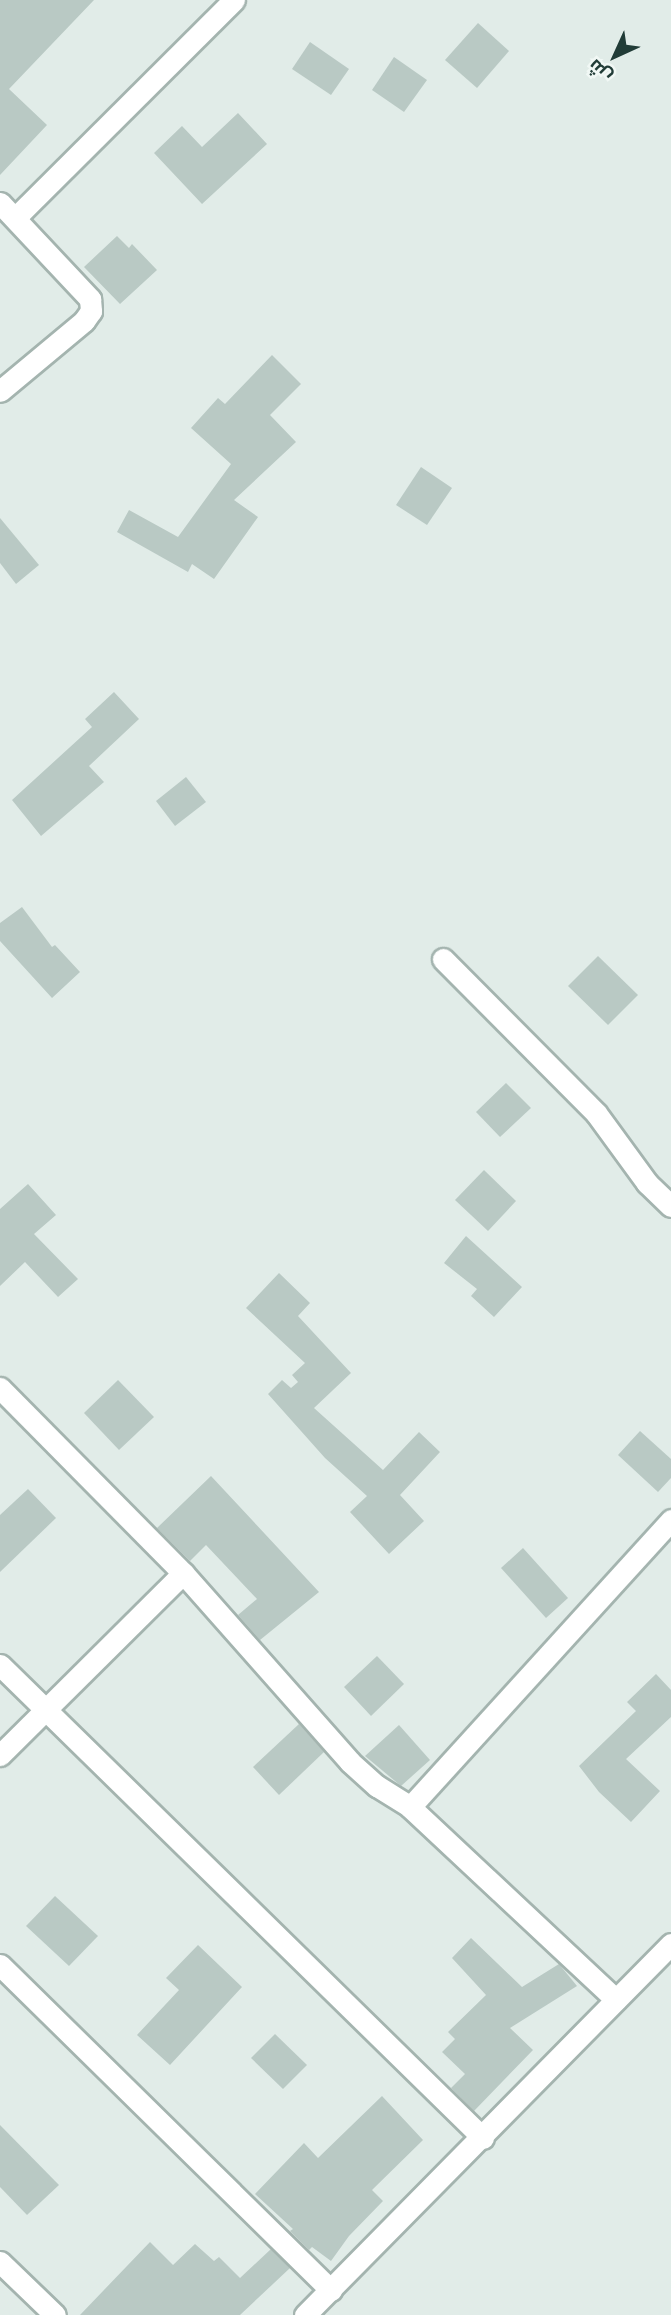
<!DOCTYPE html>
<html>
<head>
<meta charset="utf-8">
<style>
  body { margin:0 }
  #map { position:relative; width:671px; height:2315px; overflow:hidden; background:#e1ece8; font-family:"DM Sans",Cairo,sans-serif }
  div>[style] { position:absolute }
  .building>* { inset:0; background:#b9c9c4 }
  .roads { filter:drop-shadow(2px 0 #a4b4af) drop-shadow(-2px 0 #a4b4af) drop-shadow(0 2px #a4b4af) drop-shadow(0 -2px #a4b4af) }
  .street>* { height:21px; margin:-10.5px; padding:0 10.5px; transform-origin:10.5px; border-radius:10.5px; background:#fff }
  span { translate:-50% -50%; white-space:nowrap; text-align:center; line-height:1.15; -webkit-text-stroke:5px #f1f8f5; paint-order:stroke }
  .north { position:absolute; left:580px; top:21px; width:70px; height:70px; -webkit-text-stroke:5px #f1f8f5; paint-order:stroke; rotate:225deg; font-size:19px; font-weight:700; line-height:28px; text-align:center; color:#213c37 }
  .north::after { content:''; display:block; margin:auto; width:24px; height:32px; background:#213c37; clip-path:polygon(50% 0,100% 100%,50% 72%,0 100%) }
</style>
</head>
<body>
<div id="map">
  <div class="building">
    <i style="clip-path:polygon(0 0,94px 0,9px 89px,47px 125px,0 175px)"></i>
    <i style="clip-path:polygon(478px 23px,509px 51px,477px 88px,445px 60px)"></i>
    <i style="clip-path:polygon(310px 42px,349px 69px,331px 95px,292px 69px)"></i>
    <i style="clip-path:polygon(394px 57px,427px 80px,404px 112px,372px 90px)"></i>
    <i style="clip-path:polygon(238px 113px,267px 144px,202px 204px,154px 153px,182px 126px,202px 147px)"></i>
    <i style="clip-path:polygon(117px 236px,129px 248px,132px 244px,157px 270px,120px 304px,84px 267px)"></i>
    <i style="clip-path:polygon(272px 355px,301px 384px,270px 415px,296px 442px,234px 500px,258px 517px,214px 579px,192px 564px,188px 572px,117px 532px,129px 510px,178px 537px,231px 464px,191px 428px,218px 398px,225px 404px)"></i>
    <i style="clip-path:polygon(421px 467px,452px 488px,427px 525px,396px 505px)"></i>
    <i style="clip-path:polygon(0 518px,39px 565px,16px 584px,0 563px)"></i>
    <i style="clip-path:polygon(114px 692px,139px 719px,89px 766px,104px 782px,41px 836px,12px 800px,92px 727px,85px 719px)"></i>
    <i style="clip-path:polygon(186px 777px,206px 802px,175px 826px,156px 801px)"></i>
    <i style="clip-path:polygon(22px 907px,52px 947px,55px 945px,80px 972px,52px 998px,0 941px,0 923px)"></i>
    <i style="clip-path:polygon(598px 956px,638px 995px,608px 1025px,568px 986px)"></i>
    <i style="clip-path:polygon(506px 1083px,531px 1108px,500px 1137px,476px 1112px)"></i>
    <i style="clip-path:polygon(484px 1170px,516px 1201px,488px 1231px,455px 1200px)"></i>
    <i style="clip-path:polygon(28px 1184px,56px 1215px,34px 1234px,78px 1279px,58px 1297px,25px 1262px,0 1286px,0 1209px)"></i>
    <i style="clip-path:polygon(466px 1236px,522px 1287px,494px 1317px,471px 1296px,477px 1289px,444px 1263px)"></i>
    <i style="clip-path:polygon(279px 1273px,310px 1303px,298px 1316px,351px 1373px,314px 1408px,383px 1470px,419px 1432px,440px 1452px,400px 1495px,424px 1521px,389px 1554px,350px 1512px,367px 1496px,325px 1458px,268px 1394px,282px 1380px,291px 1388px,298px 1382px,292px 1375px,305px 1363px,246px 1308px)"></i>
    <i style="clip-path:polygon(118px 1380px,154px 1417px,119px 1450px,84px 1413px)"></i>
    <i style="clip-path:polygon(640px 1431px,671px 1459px,671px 1478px,658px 1492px,618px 1455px)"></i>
    <i style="clip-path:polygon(211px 1476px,319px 1592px,260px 1640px,238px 1615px,257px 1599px,206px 1545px,190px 1561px,157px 1528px)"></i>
    <i style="clip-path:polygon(28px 1489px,56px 1518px,0 1572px,0 1515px)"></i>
    <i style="clip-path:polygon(523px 1548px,568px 1598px,546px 1618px,501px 1568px)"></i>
    <i style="clip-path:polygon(377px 1656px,404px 1684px,371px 1716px,344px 1687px)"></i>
    <i style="clip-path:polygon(656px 1674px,671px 1690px,671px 1717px,626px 1759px,660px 1791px,631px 1822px,599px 1792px,579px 1766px,636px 1711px,627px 1702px)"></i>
    <i style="clip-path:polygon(299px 1724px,324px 1752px,279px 1795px,253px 1767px)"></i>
    <i style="clip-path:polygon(399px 1725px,430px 1760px,401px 1786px,365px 1756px)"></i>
    <i style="clip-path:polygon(55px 1896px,98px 1936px,69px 1966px,26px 1926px)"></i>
    <i style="clip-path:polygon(471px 1938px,522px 1987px,559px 1964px,577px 1986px,510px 2028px,533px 2050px,474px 2111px,451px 2088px,465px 2074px,442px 2052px,455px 2039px,448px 2032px,486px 1995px,452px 1958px)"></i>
    <i style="clip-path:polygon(198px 1945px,242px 1987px,170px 2065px,137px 2035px,179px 1990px,166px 1978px)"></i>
    <i style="clip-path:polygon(275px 2034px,307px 2065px,283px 2089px,251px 2058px)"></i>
    <i style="clip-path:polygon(382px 2096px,423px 2140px,372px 2190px,383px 2201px,349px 2236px,331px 2261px,312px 2247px,309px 2250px,290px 2231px,293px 2229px,255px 2194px,304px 2143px,318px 2158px)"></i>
    <i style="clip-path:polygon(0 2125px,59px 2185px,27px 2215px,0 2187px)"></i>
    <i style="clip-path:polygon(150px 2242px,173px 2265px,195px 2244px,214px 2261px,219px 2257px,240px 2278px,271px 2249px,290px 2268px,240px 2315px,80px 2315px)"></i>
  </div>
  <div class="roads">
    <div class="street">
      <i style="left:0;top:203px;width:132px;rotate:46.8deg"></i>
      <i style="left:90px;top:299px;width:12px;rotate:85deg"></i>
      <i style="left:91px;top:311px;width:12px;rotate:125deg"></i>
      <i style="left:84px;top:321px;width:109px;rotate:140.2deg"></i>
      <i style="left:15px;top:218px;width:309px;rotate:-44.9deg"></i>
      <i style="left:443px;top:959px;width:217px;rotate:45.2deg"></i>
      <i style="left:596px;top:1113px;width:87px;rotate:53.9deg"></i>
      <i style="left:647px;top:1183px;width:33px;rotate:44deg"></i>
      <i style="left:0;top:1388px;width:260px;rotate:45.3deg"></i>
      <i style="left:183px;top:1573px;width:252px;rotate:48.5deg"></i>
      <i style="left:350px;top:1762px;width:36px;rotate:42deg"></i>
      <i style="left:377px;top:1786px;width:39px;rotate:32deg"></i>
      <i style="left:410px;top:1807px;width:282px;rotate:43.1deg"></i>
      <i style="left:0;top:1665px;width:676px;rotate:44.4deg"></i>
      <i style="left:0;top:1755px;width:258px;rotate:-44.8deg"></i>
      <i style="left:410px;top:1807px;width:388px;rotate:-47.7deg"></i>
      <i style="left:0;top:1965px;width:464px;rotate:44.5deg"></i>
      <i style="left:0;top:2262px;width:76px;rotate:43.9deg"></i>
      <i style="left:305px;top:2315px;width:521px;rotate:-45.39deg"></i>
    </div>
  </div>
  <div class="north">ش</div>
</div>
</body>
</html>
